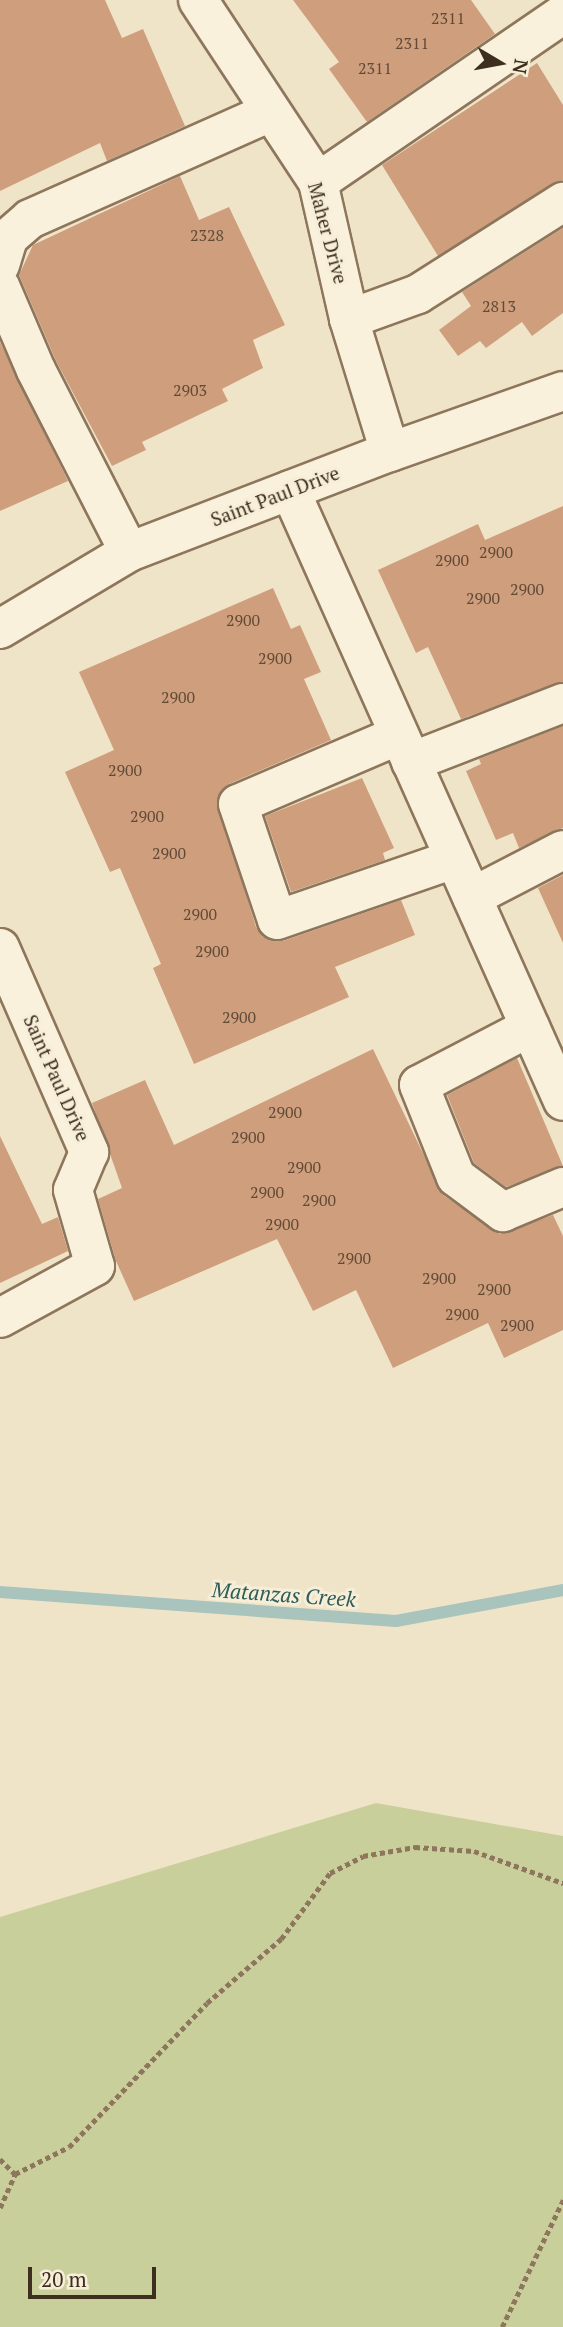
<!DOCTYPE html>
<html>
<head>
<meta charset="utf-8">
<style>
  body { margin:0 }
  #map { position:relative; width:563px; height:2327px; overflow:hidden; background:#f0e4c8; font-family:"PT Serif",serif }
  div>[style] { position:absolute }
  .green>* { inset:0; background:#c9cf9b }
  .stream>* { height:12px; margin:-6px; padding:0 6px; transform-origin:6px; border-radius:6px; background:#a9c4bc }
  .building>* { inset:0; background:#cf9f7d }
  .path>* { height:4.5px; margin-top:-2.25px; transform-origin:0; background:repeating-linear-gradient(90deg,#8d765c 0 5px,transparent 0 8.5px) }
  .roads { filter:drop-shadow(2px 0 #8d765c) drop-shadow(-2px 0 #8d765c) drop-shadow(0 2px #8d765c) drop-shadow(0 -2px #8d765c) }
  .minor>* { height:38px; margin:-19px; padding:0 19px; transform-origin:19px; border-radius:19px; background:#faf1dc }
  span { translate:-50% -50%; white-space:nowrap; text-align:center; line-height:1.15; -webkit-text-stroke:6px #f7eed8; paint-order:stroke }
  .number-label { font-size:16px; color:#624a37 }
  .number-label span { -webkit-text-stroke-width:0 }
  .street-label { font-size:19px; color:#3d2e20 }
  .water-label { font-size:21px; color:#2f5d5a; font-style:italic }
  .north { position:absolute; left:465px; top:28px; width:70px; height:70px; -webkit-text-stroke:5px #f7eed8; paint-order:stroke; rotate:100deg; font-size:19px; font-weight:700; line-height:28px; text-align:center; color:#3d2e20 }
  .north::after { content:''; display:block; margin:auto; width:24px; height:32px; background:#3d2e20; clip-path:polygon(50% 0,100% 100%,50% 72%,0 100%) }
  .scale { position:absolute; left:28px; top:2267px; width:128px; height:32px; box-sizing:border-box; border:4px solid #3d2e20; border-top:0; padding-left:9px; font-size:21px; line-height:24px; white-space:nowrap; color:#3d2e20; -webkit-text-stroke:5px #f7eed8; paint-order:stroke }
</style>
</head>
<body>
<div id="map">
  <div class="green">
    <i style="clip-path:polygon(376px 1803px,563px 1836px,563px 2327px,0 2327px,0 1917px)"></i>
  </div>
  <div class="stream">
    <i style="left:0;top:1592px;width:397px;rotate:4.2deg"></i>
    <i style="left:396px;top:1621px;width:170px;rotate:-10.5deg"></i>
  </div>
  <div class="building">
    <i style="clip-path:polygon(0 0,105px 0,122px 38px,143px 29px,185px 126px,107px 161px,100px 143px,0 191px)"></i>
    <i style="clip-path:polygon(293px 0,471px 0,495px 34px,367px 122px,329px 69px,339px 62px)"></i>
    <i style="clip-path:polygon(537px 63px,563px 105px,563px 180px,438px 256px,382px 165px)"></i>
    <i style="clip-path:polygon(180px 176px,199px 220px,229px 207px,285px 325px,253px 340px,263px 368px,222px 389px,228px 401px,142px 442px,146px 450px,112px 466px,56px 361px,19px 275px,33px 245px)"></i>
    <i style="clip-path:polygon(563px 228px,563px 313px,532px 336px,522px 322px,486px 348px,480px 341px,458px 356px,439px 330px,471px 306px,462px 292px)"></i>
    <i style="clip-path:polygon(0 342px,68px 481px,0 511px)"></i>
    <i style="clip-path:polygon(563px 506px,563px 682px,461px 719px,428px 647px,416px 653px,378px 570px,478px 524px,485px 540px)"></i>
    <i style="clip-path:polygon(273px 588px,291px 629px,300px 625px,321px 672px,304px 679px,331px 740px,229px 784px,217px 800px,256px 927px,263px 937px,283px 941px,401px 900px,415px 935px,335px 967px,349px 997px,194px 1064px,153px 968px,161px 964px,120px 868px,110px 872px,65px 772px,114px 750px,79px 672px)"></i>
    <i style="clip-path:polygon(563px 726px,563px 828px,519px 848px,513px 833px,496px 840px,466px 771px,481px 764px,479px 759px)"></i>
    <i style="clip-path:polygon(362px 778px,394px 848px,383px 853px,385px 860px,291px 892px,265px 816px)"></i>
    <i style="clip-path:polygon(563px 875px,563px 943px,538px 888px)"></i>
    <i style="clip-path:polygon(373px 1049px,443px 1195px,500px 1234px,553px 1215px,563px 1236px,563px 1330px,504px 1358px,488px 1323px,393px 1368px,356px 1290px,313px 1311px,277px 1239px,134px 1301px,116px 1261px,98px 1199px,122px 1188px,92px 1103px,145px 1080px,174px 1145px)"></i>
    <i style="clip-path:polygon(517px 1058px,563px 1166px,506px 1187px,474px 1163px,447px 1095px)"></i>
    <i style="clip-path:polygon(0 1136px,42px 1224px,58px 1217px,68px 1251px,0 1283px)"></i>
  </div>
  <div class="path">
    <i style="left:0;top:2159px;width:21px;rotate:45deg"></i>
    <i style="left:0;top:2208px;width:37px;rotate:-66deg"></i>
    <i style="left:15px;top:2174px;width:60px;rotate:-26.6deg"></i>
    <i style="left:69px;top:2147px;width:199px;rotate:-46.2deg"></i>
    <i style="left:207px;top:2003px;width:98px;rotate:-40.9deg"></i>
    <i style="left:281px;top:1939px;width:82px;rotate:-53.4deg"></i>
    <i style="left:330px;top:1873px;width:37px;rotate:-27deg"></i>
    <i style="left:363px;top:1856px;width:53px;rotate:-9.8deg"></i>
    <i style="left:415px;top:1847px;width:59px;rotate:3.9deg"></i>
    <i style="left:474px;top:1851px;width:95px;rotate:19.8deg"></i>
    <i style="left:502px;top:2327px;width:141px;rotate:-64.3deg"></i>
  </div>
  <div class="roads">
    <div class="minor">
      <i style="left:198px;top:0;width:218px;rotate:56.6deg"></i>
      <i style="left:318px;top:182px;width:140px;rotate:77.2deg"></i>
      <i style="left:349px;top:319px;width:139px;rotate:72.9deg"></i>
      <i style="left:318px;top:182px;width:297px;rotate:-34.4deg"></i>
      <i style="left:0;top:265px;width:28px;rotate:-73deg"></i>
      <i style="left:8px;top:238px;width:29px;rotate:-41deg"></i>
      <i style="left:30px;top:219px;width:263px;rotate:-24deg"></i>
      <i style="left:0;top:286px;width:91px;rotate:66.8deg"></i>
      <i style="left:36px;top:370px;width:204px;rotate:62.9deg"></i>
      <i style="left:349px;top:319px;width:73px;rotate:-19.9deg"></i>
      <i style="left:418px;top:294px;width:172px;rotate:-32.4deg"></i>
      <i style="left:290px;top:490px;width:669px;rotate:65.92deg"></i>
      <i style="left:0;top:629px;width:150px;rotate:-30.8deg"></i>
      <i style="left:129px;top:552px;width:280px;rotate:-21deg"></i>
      <i style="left:390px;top:452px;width:183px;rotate:-19.4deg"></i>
      <i style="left:399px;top:735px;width:175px;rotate:156.8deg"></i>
      <i style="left:238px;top:804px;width:122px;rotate:71.4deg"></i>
      <i style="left:277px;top:920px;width:187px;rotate:-19deg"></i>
      <i style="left:411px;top:762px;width:163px;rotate:-21.2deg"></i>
      <i style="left:472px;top:897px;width:102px;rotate:-27.3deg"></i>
      <i style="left:0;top:948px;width:223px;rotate:66.4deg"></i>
      <i style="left:89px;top:1152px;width:41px;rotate:112.8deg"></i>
      <i style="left:73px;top:1190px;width:79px;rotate:73.9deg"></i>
      <i style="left:95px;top:1266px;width:108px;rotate:151.3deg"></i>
      <i style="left:530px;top:1027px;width:125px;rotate:152.4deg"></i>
      <i style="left:419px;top:1085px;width:99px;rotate:68.1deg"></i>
      <i style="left:456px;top:1177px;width:59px;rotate:36.7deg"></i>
      <i style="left:503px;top:1212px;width:65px;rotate:-22.6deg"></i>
    </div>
  </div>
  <div class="number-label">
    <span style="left:448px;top:18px">2311</span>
    <span style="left:412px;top:43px">2311</span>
    <span style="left:375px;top:68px">2311</span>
    <span style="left:207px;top:235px">2328</span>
    <span style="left:499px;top:306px">2813</span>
    <span style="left:190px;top:390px">2903</span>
    <span style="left:496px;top:552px">2900</span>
    <span style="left:452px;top:560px">2900</span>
    <span style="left:527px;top:589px">2900</span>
    <span style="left:483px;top:598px">2900</span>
    <span style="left:243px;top:620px">2900</span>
    <span style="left:275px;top:658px">2900</span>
    <span style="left:178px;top:697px">2900</span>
    <span style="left:125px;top:770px">2900</span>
    <span style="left:147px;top:816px">2900</span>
    <span style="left:169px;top:853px">2900</span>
    <span style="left:200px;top:914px">2900</span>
    <span style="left:212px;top:951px">2900</span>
    <span style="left:239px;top:1017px">2900</span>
    <span style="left:285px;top:1112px">2900</span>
    <span style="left:248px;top:1137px">2900</span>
    <span style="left:304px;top:1167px">2900</span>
    <span style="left:267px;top:1192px">2900</span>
    <span style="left:319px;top:1200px">2900</span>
    <span style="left:282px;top:1224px">2900</span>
    <span style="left:354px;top:1258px">2900</span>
    <span style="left:439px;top:1278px">2900</span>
    <span style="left:494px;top:1289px">2900</span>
    <span style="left:462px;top:1314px">2900</span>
    <span style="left:517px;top:1325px">2900</span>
  </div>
  <div class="street-label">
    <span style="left:328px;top:233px;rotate:75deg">Maher Drive</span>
    <span style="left:275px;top:496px;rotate:-21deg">Saint Paul Drive</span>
    <span style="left:57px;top:1078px;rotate:66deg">Saint Paul Drive</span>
  </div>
  <div class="water-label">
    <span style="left:284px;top:1594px;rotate:4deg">Matanzas Creek</span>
  </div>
  <div class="north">N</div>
  <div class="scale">20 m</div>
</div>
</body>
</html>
